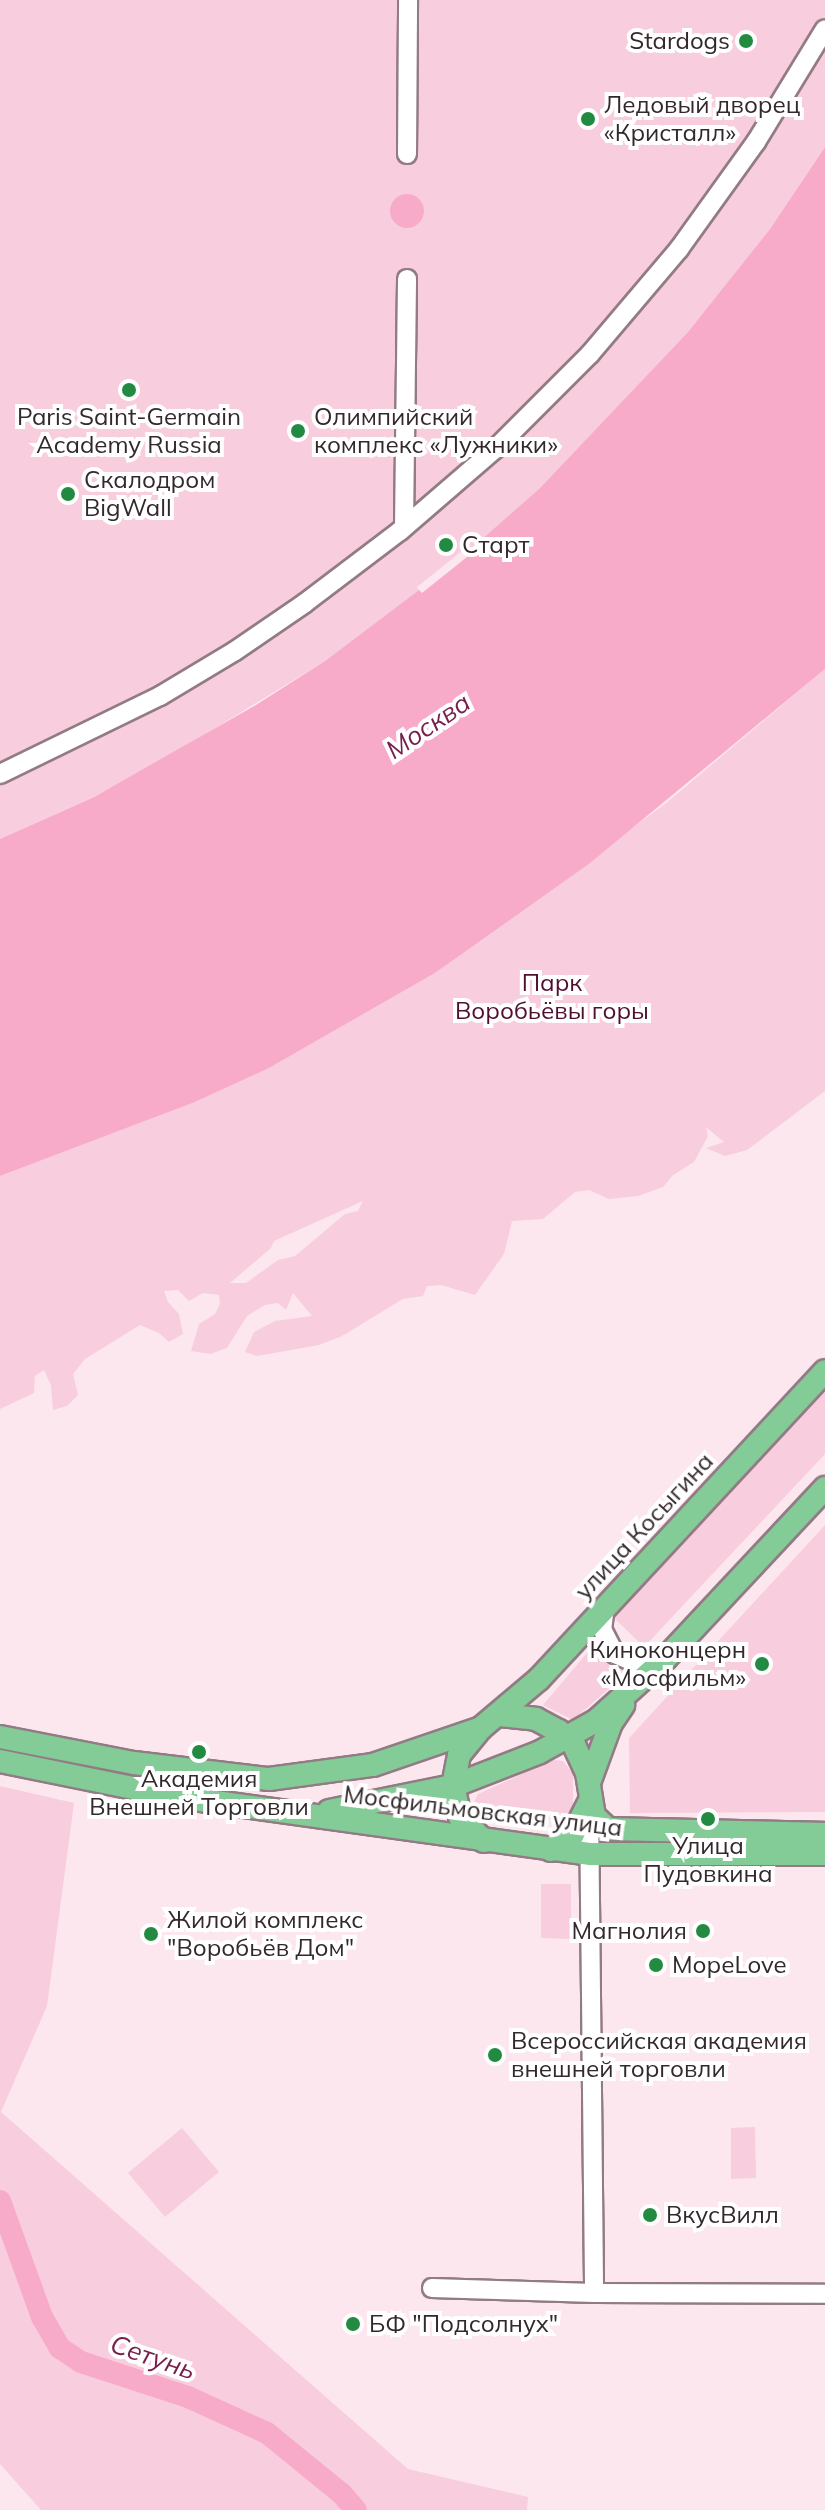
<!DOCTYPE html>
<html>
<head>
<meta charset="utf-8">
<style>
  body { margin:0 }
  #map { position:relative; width:825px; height:2510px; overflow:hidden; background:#fce7ef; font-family:Mulish,sans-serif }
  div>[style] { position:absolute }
  .green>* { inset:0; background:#f8cddd }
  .water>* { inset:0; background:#f8abc9 }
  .round { border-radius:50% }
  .river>* { height:22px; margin:-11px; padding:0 11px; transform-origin:11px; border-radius:11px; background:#f8abc9 }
  .roads { filter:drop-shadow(2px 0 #927b84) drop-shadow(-2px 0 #927b84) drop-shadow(0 2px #927b84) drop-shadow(0 -2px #927b84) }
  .minor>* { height:18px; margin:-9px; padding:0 9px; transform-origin:9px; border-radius:9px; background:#fff }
  .major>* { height:22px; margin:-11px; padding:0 11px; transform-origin:11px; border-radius:11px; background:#83cb97 }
  .dots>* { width:22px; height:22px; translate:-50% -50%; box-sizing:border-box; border:4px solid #fff; border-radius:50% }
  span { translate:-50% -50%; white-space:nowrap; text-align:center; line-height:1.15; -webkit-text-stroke:8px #fff; paint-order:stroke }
  .poi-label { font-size:24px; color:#33292d }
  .right { translate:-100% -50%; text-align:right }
  .left { translate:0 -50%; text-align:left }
  .park-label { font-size:24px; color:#510f30 }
  .street-label { font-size:24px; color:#33292d }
  .water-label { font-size:26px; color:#761f4a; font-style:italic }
</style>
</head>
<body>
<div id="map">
  <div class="green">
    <i style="clip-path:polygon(0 0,825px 0,825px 147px,770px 229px,688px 332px,540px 488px,465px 554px,462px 551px,417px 587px,419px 590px,325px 661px,171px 755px,93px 797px,0 839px)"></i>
    <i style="clip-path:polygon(evenodd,825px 669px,825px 1091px,747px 1150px,725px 1156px,706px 1148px,724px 1142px,706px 1127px,708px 1136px,694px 1162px,673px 1175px,663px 1187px,638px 1196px,609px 1199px,589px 1190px,575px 1192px,543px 1219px,512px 1221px,504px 1254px,475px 1295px,441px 1285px,427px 1286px,423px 1296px,403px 1299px,342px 1336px,319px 1345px,257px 1356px,245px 1352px,254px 1332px,275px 1321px,312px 1316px,293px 1293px,286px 1310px,278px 1303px,265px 1305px,247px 1316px,227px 1348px,210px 1354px,191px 1351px,199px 1324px,215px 1314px,220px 1304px,219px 1295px,203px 1293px,189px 1301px,178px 1290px,164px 1291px,168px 1302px,179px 1314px,183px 1334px,169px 1342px,159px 1333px,140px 1325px,85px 1359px,73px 1374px,78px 1395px,67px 1406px,53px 1410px,51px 1385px,44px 1370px,35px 1376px,34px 1393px,0 1409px,0 1176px,195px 1102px,269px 1068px,435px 973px,665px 804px,825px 669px,363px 1201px,358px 1211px,345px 1214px,295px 1256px,278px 1260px,246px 1283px,230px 1283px,271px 1248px,274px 1241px,363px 1201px)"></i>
    <i style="clip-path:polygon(825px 1391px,825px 1454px,644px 1647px,613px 1617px)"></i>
    <i style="clip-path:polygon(825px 1525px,825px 1812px,630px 1813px,629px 1738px)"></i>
    <i style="clip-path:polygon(598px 1640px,629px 1671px,573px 1720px,543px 1705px)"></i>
    <i style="clip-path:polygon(553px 1760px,563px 1761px,573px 1774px,573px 1810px,562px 1821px,481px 1809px,473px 1804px,478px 1794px)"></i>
    <i style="clip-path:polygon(0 1786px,74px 1803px,47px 2006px,1px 2112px,408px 2469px,528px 2497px,527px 2510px,41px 2510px,0 2464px)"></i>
    <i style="clip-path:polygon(541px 1884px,571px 1884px,571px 1939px,541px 1938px)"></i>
    <i style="clip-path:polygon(755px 2127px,756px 2178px,731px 2179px,731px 2128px)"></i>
    <i style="clip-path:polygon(182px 2128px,219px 2172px,165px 2217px,128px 2173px)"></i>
  </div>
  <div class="water">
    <i style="clip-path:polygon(825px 147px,825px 669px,590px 863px,435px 973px,269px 1068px,195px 1102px,0 1176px,0 839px,94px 797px,256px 705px,325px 661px,419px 590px,422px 593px,467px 557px,465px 554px,540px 488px,688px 332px,770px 229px)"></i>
    <i class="round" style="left:390px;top:194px;width:34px;height:34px"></i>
  </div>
  <div class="river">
    <i style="left:0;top:2201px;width:123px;rotate:70.1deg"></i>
    <i style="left:42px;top:2317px;width:36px;rotate:60deg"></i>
    <i style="left:60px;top:2348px;width:25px;rotate:34deg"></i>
    <i style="left:81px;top:2362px;width:113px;rotate:18.1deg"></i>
    <i style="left:188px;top:2397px;width:87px;rotate:24.5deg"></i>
    <i style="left:267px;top:2433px;width:97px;rotate:39.1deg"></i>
    <i style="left:342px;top:2494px;width:21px;rotate:49deg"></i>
  </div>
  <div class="roads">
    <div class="minor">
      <i style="left:407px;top:154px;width:154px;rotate:-89.6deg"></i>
      <i style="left:404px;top:527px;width:248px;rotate:-89.3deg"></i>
      <i style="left:0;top:774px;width:178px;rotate:-26deg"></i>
      <i style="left:160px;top:696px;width:87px;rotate:-31deg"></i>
      <i style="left:235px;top:651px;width:85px;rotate:-34.4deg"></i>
      <i style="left:305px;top:603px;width:119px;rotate:-37.2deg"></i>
      <i style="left:400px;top:531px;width:125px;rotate:-40.8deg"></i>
      <i style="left:495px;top:449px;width:134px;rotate:-45deg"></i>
      <i style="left:590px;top:354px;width:138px;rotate:-49.7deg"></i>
      <i style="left:679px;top:249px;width:132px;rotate:-54.3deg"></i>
      <i style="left:756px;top:142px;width:132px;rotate:-58.6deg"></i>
      <i style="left:605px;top:1606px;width:23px;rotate:97deg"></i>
      <i style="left:602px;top:1629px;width:28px;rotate:63deg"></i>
      <i style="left:615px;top:1654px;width:28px;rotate:23deg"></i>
      <i style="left:641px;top:1665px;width:26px;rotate:-16deg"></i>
      <i style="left:589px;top:1804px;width:489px;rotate:89.4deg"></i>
      <i style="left:432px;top:2288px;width:162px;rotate:1.8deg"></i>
      <i style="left:594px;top:2293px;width:231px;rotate:0.2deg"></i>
    </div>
    <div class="major">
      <i style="left:500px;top:1715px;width:36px;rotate:6deg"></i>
      <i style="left:536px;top:1719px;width:26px;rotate:28deg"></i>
      <i style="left:559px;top:1731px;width:21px;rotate:43deg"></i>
      <i style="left:574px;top:1745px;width:31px;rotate:65deg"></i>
      <i style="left:587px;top:1773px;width:44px;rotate:80.8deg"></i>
      <i style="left:594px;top:1816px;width:19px;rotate:43deg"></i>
      <i style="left:608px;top:1829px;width:217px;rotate:1.3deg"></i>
      <i style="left:480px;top:1729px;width:33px;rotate:129deg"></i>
      <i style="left:459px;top:1755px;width:32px;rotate:101deg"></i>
      <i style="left:453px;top:1786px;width:32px;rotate:77deg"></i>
      <i style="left:460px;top:1817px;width:34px;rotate:45deg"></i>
      <i style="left:0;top:1737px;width:136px;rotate:11deg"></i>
      <i style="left:134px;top:1763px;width:136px;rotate:6.8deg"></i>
      <i style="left:269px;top:1779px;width:105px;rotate:-7.7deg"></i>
      <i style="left:373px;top:1765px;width:114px;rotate:-18.9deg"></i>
      <i style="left:481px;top:1728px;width:76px;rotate:-40.2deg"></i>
      <i style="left:539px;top:1679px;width:420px;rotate:-47.1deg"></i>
      <i style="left:0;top:1761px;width:176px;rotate:11.5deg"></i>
      <i style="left:172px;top:1796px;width:423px;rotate:7.9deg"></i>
      <i style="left:591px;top:1854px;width:234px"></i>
      <i style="left:589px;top:1783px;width:64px;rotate:-69.9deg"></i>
      <i style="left:611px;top:1723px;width:22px;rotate:-56deg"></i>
      <i style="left:329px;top:1811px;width:126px;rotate:-11.4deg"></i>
      <i style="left:453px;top:1786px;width:93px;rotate:-21.3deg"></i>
      <i style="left:540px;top:1752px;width:64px;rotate:-29deg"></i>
      <i style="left:596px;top:1721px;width:94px;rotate:-42deg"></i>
      <i style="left:666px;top:1658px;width:233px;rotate:-46.9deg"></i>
      <i style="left:551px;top:1850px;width:25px;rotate:-34deg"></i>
      <i style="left:572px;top:1836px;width:38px;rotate:-63deg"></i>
    </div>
  </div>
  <div class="dots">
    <i style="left:746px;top:41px;background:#238b41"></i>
    <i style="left:588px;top:119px;background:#238b41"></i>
    <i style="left:129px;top:390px;background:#238b41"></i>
    <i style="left:298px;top:431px;background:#238b41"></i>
    <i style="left:68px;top:494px;background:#238b41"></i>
    <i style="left:446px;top:545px;background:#238b41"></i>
    <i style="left:762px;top:1664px;background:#238b41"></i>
    <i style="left:199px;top:1752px;background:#238b41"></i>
    <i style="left:708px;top:1819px;background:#238b41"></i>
    <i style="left:703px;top:1931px;background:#238b41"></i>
    <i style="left:151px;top:1934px;background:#238b41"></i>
    <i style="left:656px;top:1965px;background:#238b41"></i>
    <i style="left:495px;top:2055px;background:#238b41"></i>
    <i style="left:650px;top:2215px;background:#238b41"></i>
    <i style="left:353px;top:2324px;background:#238b41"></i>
  </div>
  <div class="poi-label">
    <span class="right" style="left:730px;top:41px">Stardogs</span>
    <span class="left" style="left:604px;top:119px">Ледовый дворец<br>«Кристалл»</span>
    <span style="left:129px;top:431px">Paris Saint-Germain<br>Academy Russia</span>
    <span class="left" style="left:314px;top:431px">Олимпийский<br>комплекс «Лужники»</span>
    <span class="left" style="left:84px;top:494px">Скалодром<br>BigWall</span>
    <span class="left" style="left:462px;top:545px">Старт</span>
    <span class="right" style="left:746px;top:1664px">Киноконцерн<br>«Мосфильм»</span>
    <span style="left:199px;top:1793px">Академия<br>Внешней Торговли</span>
    <span style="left:708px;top:1860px">Улица<br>Пудовкина</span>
    <span class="left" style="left:167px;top:1934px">Жилой комплекс<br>"Воробьёв Дом"</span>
    <span class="right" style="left:687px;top:1931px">Магнолия</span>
    <span class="left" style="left:672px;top:1965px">МореLove</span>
    <span class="left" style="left:511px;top:2055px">Всероссийская академия<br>внешней торговли</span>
    <span class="left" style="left:666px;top:2215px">ВкусВилл</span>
    <span class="left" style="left:369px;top:2324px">БФ "Подсолнух"</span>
  </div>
  <div class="park-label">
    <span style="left:552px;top:997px">Парк<br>Воробьёвы горы</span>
  </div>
  <div class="street-label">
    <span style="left:644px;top:1526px;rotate:-47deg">улица Косыгина</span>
    <span style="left:483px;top:1811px;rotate:7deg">Мосфильмовская улица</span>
  </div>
  <div class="water-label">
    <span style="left:428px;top:726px;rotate:-34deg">Москва</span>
    <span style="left:153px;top:2357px;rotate:19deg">Сетунь</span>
  </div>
</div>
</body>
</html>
